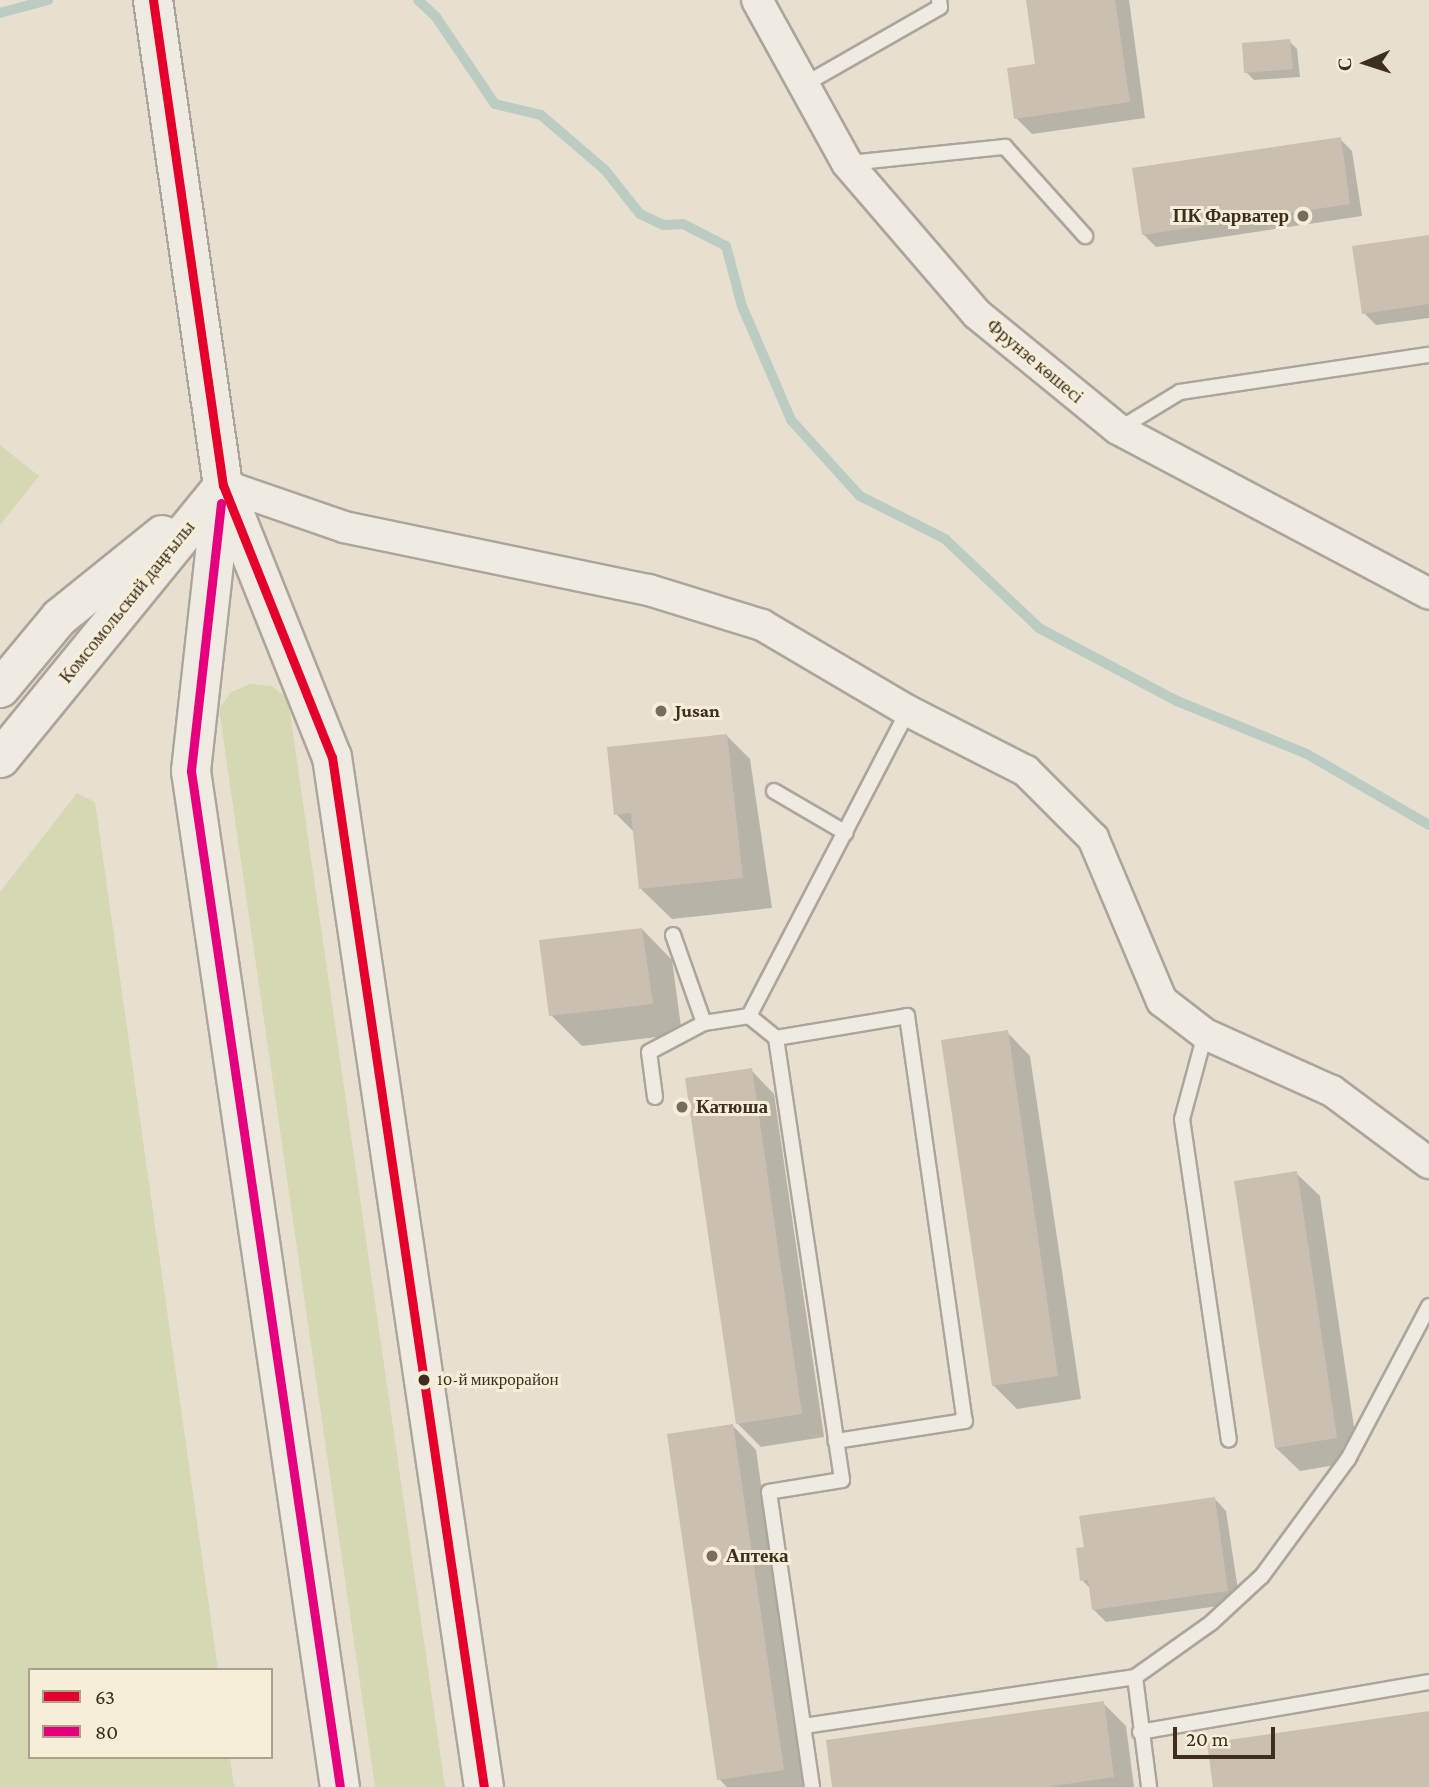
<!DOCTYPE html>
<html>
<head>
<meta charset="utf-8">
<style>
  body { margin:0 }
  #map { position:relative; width:1429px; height:1787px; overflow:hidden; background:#e7e0d1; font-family:"Crimson Pro",serif }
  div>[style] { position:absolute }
  .green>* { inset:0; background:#d6d7b3 }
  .shadow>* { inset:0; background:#0003 }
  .stream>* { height:10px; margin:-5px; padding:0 5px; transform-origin:5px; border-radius:5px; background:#bcccc2 }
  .building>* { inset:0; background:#cbbfb2 }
  .roads { filter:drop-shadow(2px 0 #ada599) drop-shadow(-2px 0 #ada599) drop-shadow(0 2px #ada599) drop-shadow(0 -2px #ada599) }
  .service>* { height:14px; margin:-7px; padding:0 7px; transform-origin:7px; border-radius:7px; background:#efebe3 }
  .minor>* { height:30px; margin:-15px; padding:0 15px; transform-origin:15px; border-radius:15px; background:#efebe3 }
  .tertiary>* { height:37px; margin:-18.5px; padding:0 18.5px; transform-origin:18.5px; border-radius:18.5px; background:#efebe3 }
  .secondary>* { height:38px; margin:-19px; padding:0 19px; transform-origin:19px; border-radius:19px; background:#efebe3 }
  .bus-1>* { height:9px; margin:-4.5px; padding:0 4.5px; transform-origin:4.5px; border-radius:4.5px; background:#e4002b }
  .bus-2>* { height:9px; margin:-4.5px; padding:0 4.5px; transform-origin:4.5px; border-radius:4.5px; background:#e5007d }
  .dots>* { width:19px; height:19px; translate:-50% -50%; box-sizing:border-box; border:4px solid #f7eed8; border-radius:50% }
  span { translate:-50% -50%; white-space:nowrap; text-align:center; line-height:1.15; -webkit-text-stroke:6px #f7eed8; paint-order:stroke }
  .bus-label { font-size:17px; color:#3d2e20 }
  .left { translate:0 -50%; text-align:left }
  .poi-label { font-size:19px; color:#3d2e20; font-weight:700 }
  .right { translate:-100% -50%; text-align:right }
  .street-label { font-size:19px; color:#3d2e20 }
  .legend { position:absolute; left:28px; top:1668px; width:245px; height:91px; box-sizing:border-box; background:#f7eed8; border:2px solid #ada18e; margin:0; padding:9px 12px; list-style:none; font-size:21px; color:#3d2e20 }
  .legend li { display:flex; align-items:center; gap:14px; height:35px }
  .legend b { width:35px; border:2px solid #ada18e }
  .north { position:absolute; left:1331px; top:28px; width:70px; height:70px; -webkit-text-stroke:5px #f7eed8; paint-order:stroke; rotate:267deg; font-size:19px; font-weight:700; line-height:28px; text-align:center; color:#3d2e20 }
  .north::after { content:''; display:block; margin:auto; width:24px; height:32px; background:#3d2e20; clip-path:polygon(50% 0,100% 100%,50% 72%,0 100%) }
  .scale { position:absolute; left:1173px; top:1727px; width:102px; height:32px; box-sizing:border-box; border:4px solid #3d2e20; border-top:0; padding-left:9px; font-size:21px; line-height:24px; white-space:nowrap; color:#3d2e20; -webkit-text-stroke:5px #f7eed8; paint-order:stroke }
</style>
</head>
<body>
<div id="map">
  <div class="green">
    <i style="clip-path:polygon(0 445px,39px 476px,0 525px)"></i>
    <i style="clip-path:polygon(250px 684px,272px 686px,288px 699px,445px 1787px,375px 1787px,219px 709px,231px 692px)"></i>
    <i style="clip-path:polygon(77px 793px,95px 802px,218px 1670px,30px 1670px,30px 1757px,230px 1757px,234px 1787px,0 1787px,0 892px)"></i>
  </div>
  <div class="shadow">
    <i style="clip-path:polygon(1028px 0,1129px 0,1145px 118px,1032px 134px,1016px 118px,1037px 65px)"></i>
    <i style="clip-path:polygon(1289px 41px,1297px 49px,1300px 77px,1254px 80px,1246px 72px)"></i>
    <i style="clip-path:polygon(1340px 139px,1352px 151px,1362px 216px,1156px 247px,1143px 234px)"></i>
    <i style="clip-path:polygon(1429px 237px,1429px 318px,1376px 325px,1364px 313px)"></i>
    <i style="clip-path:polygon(727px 736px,750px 759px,772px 908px,672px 919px,641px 889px,635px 833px,616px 814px)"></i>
    <i style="clip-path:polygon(642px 929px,672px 960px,682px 1034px,582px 1046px,551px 1015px)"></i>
    <i style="clip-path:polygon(1007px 1032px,1030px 1056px,1081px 1399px,1017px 1409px,993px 1385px)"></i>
    <i style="clip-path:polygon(751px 1070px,774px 1094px,824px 1437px,761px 1447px,737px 1423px)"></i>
    <i style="clip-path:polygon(1296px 1173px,1320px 1196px,1359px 1461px,1300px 1471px,1276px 1448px)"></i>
    <i style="clip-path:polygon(733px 1426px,756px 1450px,805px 1787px,727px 1787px,719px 1779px)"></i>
    <i style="clip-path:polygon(1214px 1498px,1226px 1511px,1240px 1603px,1106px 1622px,1094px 1610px,1091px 1589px,1082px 1580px)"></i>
    <i style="clip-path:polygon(1103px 1703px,1126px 1726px,1134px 1787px,834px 1787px)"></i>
  </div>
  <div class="stream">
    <i style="left:418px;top:0;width:25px;rotate:43deg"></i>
    <i style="left:436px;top:17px;width:105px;rotate:55.9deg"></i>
    <i style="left:495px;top:104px;width:47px;rotate:13.4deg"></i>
    <i style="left:541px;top:115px;width:84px;rotate:40.7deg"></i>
    <i style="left:605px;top:170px;width:56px;rotate:51.5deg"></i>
    <i style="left:640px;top:214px;width:26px;rotate:25deg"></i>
    <i style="left:664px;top:225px;width:19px;rotate:-3deg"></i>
    <i style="left:683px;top:224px;width:48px;rotate:27.1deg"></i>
    <i style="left:726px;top:246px;width:62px;rotate:75.1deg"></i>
    <i style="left:742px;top:306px;width:124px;rotate:66.7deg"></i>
    <i style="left:791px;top:420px;width:103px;rotate:47.8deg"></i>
    <i style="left:860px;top:496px;width:95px;rotate:26.8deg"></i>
    <i style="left:945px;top:539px;width:129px;rotate:43.4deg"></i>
    <i style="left:1039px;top:628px;width:156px;rotate:27.9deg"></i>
    <i style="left:1177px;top:701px;width:140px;rotate:22.2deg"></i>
    <i style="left:1307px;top:754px;width:141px;rotate:30.2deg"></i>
    <i style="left:0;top:13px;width:50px;rotate:-15.2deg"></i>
  </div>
  <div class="building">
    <i style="clip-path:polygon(1026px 0,1115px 0,1130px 102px,1014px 119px,1007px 68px,1035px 64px)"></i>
    <i style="clip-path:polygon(1290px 39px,1293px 69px,1244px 73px,1242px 43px)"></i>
    <i style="clip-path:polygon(1341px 137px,1350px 204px,1142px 235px,1132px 168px)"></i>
    <i style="clip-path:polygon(1429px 235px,1429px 304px,1362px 314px,1352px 246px)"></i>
    <i style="clip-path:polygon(727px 734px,743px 878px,639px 889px,631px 813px,614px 815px,607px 747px)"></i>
    <i style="clip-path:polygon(642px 928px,653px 1004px,549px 1016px,539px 940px)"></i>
    <i style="clip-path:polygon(1008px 1030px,1058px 1376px,992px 1386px,941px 1040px)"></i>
    <i style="clip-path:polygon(752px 1068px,802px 1414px,736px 1424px,685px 1078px)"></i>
    <i style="clip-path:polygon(1297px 1171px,1337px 1438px,1275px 1448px,1234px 1181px)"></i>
    <i style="clip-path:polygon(733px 1424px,784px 1770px,717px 1780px,667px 1434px)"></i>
    <i style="clip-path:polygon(1215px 1497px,1228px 1591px,1092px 1610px,1088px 1580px,1080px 1581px,1076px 1548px,1084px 1547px,1079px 1516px)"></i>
    <i style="clip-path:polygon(1104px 1701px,1114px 1777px,1047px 1787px,832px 1787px,826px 1740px)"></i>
    <i style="clip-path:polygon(1429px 1711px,1429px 1787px,1213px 1787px,1207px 1743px)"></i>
  </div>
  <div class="roads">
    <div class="service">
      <i style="left:807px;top:83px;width:153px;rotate:-29.7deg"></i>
      <i style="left:940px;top:7px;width:7px;rotate:-98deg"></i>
      <i style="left:849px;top:163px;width:157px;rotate:-5.9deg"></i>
      <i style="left:1005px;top:147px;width:120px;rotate:48deg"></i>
      <i style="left:1119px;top:429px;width:71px;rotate:-31.2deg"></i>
      <i style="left:1180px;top:392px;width:252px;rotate:-8.5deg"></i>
      <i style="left:774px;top:791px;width:83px;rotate:30.3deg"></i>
      <i style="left:673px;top:935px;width:93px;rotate:70.6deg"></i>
      <i style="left:749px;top:1016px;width:35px;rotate:39deg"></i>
      <i style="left:776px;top:1038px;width:447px;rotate:81.5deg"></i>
      <i style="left:842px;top:1480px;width:74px;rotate:170.7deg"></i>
      <i style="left:769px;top:1492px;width:298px;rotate:81.7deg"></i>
      <i style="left:1205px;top:1034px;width:88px;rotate:105.1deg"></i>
      <i style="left:1182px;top:1119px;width:324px;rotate:81.7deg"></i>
      <i style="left:776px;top:1038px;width:133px;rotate:-9.5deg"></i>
      <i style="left:907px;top:1016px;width:409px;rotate:81.9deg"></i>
      <i style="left:965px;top:1421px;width:131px;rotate:171.2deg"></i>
      <i style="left:655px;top:1097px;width:45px;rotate:-97.6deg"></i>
      <i style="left:649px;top:1052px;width:62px;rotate:-27.8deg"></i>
      <i style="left:704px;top:1023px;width:46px;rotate:-8.8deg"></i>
      <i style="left:749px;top:1016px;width:344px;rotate:-62.5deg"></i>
      <i style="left:1135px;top:1677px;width:93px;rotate:-35.4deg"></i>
      <i style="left:1211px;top:1623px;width:69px;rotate:-42.7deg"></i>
      <i style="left:1262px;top:1576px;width:145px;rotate:-53.7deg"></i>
      <i style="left:1348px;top:1459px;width:173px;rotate:-62.1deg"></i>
      <i style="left:804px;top:1726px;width:335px;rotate:-8.4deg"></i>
      <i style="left:1135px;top:1677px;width:111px;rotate:82.7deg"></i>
      <i style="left:1140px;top:1732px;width:293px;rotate:-9.8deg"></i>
    </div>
    <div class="minor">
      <i style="left:757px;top:0;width:186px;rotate:61.1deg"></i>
      <i style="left:847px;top:163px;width:199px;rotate:49.3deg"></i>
      <i style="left:977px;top:314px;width:182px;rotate:39.2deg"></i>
      <i style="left:1118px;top:429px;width:352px;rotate:27.9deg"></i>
      <i style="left:223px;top:485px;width:128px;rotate:19.1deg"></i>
      <i style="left:344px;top:527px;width:311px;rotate:11.7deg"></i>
      <i style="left:649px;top:590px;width:118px;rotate:17.2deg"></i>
      <i style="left:762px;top:625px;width:169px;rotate:30.5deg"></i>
      <i style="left:908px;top:711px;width:132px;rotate:27deg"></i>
      <i style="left:1026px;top:771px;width:95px;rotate:45deg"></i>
      <i style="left:1093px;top:838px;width:177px;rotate:67.1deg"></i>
      <i style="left:1162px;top:1001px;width:54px;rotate:37.5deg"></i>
      <i style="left:1205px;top:1034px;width:139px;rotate:24.2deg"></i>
      <i style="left:1332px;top:1091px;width:121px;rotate:36.6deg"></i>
    </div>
    <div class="tertiary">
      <i style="left:0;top:688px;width:92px;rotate:-50.3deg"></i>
      <i style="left:59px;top:617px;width:132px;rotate:-38.9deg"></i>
      <i style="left:0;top:758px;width:353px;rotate:-50.8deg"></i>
    </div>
    <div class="secondary">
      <i style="left:153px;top:0;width:490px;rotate:81.8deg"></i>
      <i style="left:223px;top:485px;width:293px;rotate:68.2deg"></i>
      <i style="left:332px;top:757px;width:1041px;rotate:81.61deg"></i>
      <i style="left:222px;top:490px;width:283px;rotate:96.3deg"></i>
      <i style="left:191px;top:771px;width:1027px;rotate:81.66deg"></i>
    </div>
  </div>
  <div class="bus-1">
    <i style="left:153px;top:0;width:490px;rotate:81.8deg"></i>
    <i style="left:223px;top:485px;width:293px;rotate:68.2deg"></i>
    <i style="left:332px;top:757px;width:1041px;rotate:81.61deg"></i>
  </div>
  <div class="bus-2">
    <i style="left:221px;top:503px;width:270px;rotate:96.4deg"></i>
    <i style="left:191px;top:771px;width:1027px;rotate:81.66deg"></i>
  </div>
  <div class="dots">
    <i style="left:1303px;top:216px;background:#786c5e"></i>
    <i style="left:661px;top:711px;background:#786c5e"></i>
    <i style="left:682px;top:1107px;background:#786c5e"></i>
    <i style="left:424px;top:1380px;background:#3d2e20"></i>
    <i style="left:712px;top:1556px;background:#786c5e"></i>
  </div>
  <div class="bus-label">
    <span class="left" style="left:437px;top:1380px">10-й микрорайон</span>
  </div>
  <div class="poi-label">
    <span class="right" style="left:1289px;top:216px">ПК Фарватер</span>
    <span class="left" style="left:675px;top:711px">Jusan</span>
    <span class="left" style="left:696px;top:1107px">Катюша</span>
    <span class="left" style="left:726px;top:1556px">Аптека</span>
  </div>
  <div class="street-label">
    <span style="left:1035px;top:361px;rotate:40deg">Фрунзе көшесі</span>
    <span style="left:127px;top:602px;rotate:-51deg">Комсомольский даңғылы</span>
  </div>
  <ul class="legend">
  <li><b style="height:9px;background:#e4002b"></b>63</li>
  <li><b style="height:9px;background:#e5007d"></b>80</li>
  </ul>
  <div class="north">С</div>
  <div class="scale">20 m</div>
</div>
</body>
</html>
